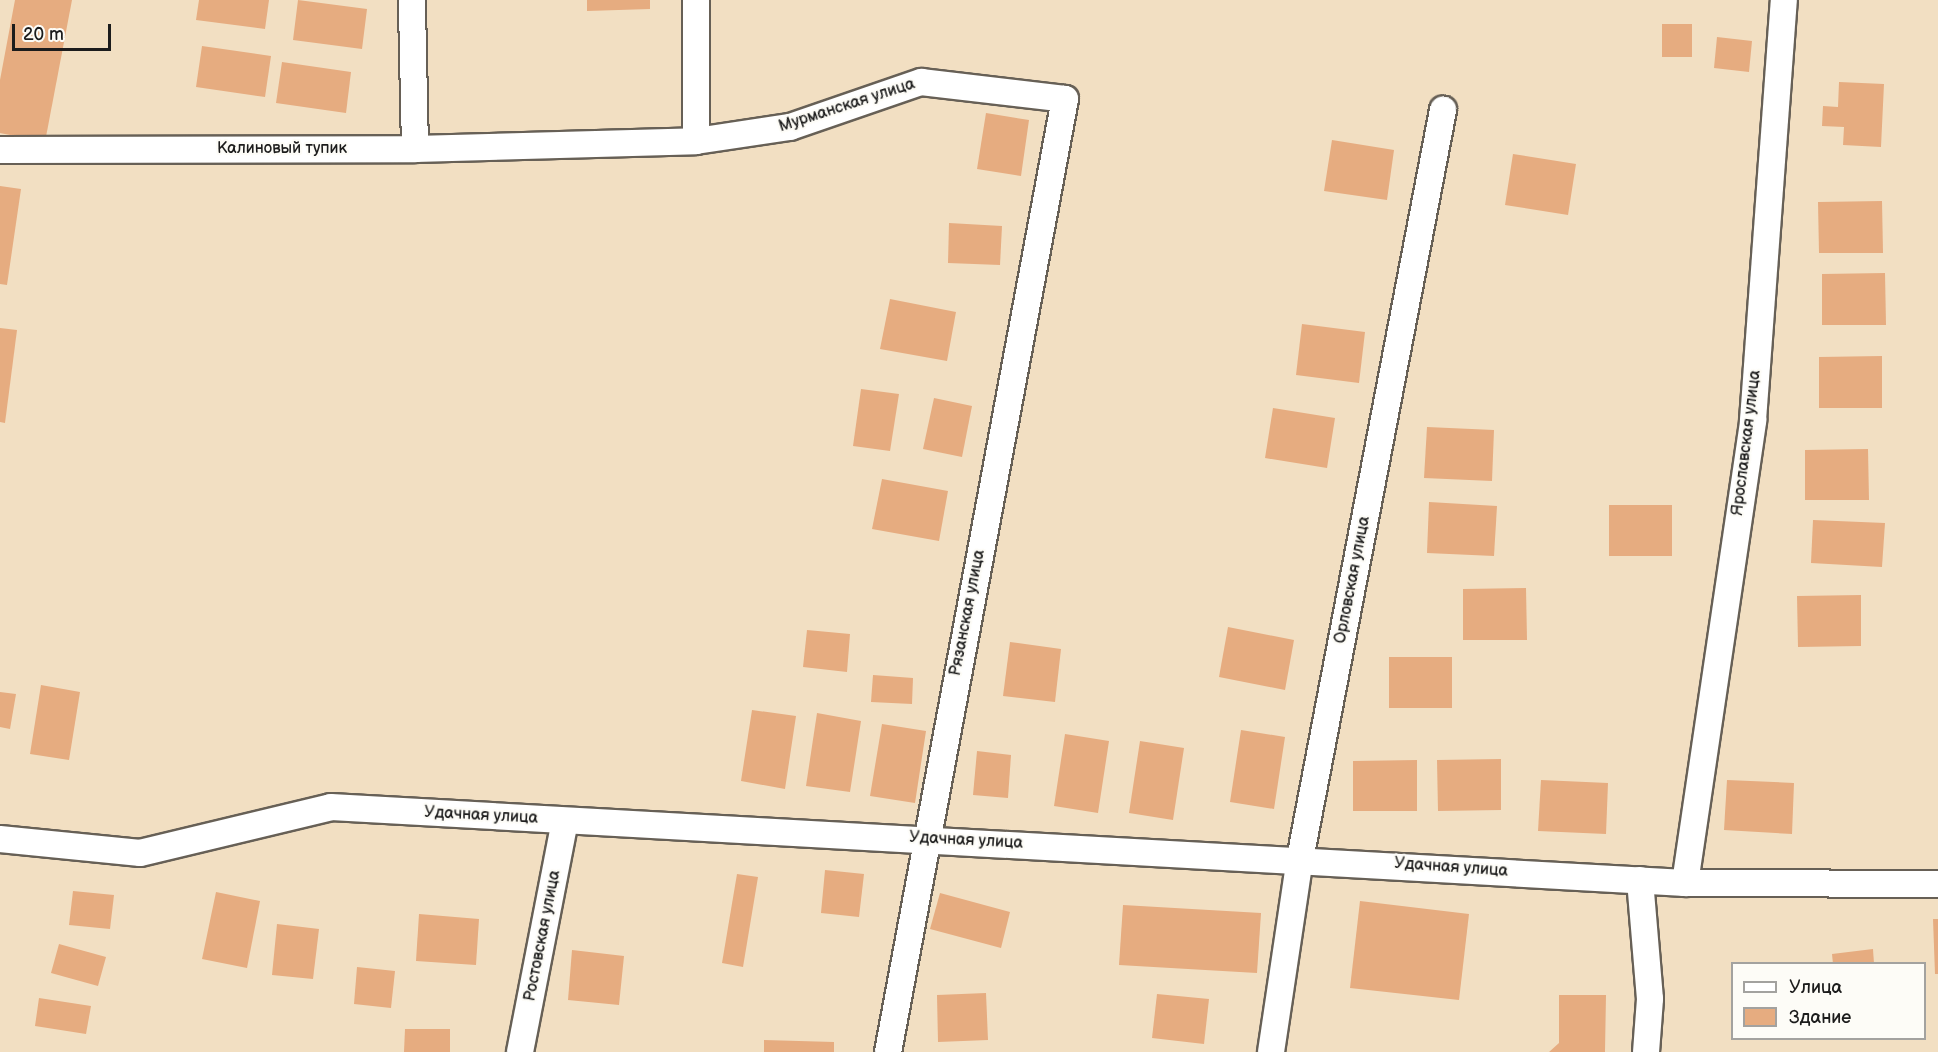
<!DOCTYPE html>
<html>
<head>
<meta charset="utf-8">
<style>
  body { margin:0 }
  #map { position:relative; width:1938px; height:1052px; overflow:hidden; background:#f2dfc2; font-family:"Balsamiq Sans",sans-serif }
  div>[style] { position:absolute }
  .building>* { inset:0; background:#e6ac80 }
  .roads { filter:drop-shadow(2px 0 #676056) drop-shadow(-2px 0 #676056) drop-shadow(0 2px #676056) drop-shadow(0 -2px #676056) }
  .minor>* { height:26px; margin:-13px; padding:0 13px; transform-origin:13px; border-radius:13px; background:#fff }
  span { translate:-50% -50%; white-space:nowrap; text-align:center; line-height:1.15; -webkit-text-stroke:4.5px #fdfcf7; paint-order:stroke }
  .street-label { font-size:16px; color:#1c1c1c }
  .legend { position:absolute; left:1731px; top:962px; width:195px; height:78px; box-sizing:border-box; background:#fdfcf7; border:2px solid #a3a29f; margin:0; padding:8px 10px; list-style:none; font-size:18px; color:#1c1c1c }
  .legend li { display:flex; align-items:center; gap:12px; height:30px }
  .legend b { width:30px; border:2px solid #a3a29f }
  .scale { position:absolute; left:12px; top:24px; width:99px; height:27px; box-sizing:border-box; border:3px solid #1c1c1c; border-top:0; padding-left:8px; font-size:18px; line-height:21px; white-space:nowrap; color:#1c1c1c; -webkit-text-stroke:4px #fdfcf7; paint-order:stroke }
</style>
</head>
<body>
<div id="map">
  <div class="building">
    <i style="clip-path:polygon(15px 0,72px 0,45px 142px,0 133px,0 80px)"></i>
    <i style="clip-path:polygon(199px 0,269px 0,265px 29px,196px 20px)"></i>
    <i style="clip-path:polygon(298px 0,367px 9px,362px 49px,293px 40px)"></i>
    <i style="clip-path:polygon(587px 0,650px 0,650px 9px,587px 11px)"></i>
    <i style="clip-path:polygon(1662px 24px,1692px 24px,1692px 57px,1662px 57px)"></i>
    <i style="clip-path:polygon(1717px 37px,1752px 41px,1749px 72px,1714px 68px)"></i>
    <i style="clip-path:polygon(202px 46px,271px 56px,265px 97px,196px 87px)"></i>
    <i style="clip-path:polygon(282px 62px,351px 72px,346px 113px,276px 103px)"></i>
    <i style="clip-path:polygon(1839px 82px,1884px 84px,1881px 147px,1843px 145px,1844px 127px,1822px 126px,1823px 106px,1838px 107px)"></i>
    <i style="clip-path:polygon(986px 113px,1029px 120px,1021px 176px,977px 169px)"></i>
    <i style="clip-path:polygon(1332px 140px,1394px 150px,1387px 200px,1324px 191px)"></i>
    <i style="clip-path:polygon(1513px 154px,1576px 164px,1568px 215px,1505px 205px)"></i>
    <i style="clip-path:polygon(0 186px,21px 189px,7px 285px,0 284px)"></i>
    <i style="clip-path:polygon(1882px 201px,1883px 253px,1819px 253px,1818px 202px)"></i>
    <i style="clip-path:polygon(949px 223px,1002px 226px,1000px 265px,948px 263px)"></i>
    <i style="clip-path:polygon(1885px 273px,1886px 325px,1822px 325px,1822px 274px)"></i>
    <i style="clip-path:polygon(890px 299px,956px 312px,947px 361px,880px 349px)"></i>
    <i style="clip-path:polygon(1302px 324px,1365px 332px,1359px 383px,1296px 375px)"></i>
    <i style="clip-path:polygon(0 328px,17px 330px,5px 423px,0 422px)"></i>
    <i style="clip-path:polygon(1882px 356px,1882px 408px,1819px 408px,1819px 357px)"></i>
    <i style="clip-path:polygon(861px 389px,899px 394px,890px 451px,853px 446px)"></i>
    <i style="clip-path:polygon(934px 398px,972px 406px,962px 457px,923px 449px)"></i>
    <i style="clip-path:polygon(1273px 408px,1335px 418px,1327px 468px,1265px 458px)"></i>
    <i style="clip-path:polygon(1427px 427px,1494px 430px,1492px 481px,1424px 478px)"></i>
    <i style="clip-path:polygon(1868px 449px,1869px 500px,1805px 500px,1805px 450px)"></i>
    <i style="clip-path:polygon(882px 479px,948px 491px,939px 541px,872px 529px)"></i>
    <i style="clip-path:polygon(1429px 502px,1497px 506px,1494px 556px,1427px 553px)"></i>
    <i style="clip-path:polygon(1609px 505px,1672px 505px,1672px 556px,1609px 556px)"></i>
    <i style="clip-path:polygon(1813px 520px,1885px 523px,1882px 567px,1811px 563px)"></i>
    <i style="clip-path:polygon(1526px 588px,1527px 640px,1463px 640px,1463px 589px)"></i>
    <i style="clip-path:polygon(1861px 595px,1861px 646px,1798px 647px,1797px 596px)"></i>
    <i style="clip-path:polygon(1228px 627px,1294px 640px,1285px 690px,1219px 677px)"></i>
    <i style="clip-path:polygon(807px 630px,850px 634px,847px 672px,803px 667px)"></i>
    <i style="clip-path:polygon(1010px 642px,1061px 649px,1055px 702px,1003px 696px)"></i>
    <i style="clip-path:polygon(1389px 657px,1452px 657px,1452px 708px,1389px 708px)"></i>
    <i style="clip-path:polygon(873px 675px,913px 678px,912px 704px,871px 702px)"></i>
    <i style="clip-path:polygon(41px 685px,80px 692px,69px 760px,30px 754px)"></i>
    <i style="clip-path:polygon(0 692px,16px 694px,10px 729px,0 727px)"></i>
    <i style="clip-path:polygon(752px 710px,796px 716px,785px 789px,741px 781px)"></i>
    <i style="clip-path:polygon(817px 713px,861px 721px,850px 792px,806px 786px)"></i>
    <i style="clip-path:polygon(882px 724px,926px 731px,915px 803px,870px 796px)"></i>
    <i style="clip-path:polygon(1241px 730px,1285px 737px,1274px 809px,1230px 802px)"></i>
    <i style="clip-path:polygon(1065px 734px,1109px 741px,1098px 813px,1054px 806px)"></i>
    <i style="clip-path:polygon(1140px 741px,1184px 748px,1173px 820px,1129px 813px)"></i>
    <i style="clip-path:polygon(977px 751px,1011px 755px,1008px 798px,973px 795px)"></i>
    <i style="clip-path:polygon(1501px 759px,1501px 810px,1438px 811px,1437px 760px)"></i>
    <i style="clip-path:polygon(1417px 760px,1417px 811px,1353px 811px,1353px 761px)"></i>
    <i style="clip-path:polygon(1541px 780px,1608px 783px,1606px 834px,1538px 831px)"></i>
    <i style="clip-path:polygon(1727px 780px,1794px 783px,1792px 834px,1724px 830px)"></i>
    <i style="clip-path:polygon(825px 870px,864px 874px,859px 917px,821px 913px)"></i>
    <i style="clip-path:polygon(737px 874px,758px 877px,743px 967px,722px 963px)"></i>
    <i style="clip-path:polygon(73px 891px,114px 895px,110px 929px,69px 925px)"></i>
    <i style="clip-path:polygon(216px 892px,260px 901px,247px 968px,202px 959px)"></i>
    <i style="clip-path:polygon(940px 893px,1010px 912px,1001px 948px,930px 929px)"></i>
    <i style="clip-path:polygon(1360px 901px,1469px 914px,1459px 1000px,1350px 988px)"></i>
    <i style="clip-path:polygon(1123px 905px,1261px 913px,1257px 973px,1119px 965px)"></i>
    <i style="clip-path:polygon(419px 914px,479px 919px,476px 965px,416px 961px)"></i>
    <i style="clip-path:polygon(1933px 919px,1938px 919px,1938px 974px,1935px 974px)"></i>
    <i style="clip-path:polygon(277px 924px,319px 929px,313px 979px,272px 975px)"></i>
    <i style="clip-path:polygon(59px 944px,106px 957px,98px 986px,51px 973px)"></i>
    <i style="clip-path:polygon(1873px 949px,1874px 964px,1833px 964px,1832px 954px)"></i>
    <i style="clip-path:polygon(572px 950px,624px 956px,619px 1005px,568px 1000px)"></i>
    <i style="clip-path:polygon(357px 967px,395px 971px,391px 1008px,354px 1004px)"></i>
    <i style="clip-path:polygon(986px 993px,988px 1040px,938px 1042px,937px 995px)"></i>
    <i style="clip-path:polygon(1157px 994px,1209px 999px,1204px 1044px,1152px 1038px)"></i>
    <i style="clip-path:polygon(1559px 995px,1606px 995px,1605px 1052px,1549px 1052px,1559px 1043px)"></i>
    <i style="clip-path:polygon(39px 998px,91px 1006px,86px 1034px,35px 1026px)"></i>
    <i style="clip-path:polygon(405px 1029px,450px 1029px,450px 1052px,404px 1052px)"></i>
    <i style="clip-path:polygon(764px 1040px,834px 1042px,834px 1052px,764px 1052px)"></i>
  </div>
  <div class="roads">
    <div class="minor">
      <i style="left:696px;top:0;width:141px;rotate:90deg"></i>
      <i style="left:415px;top:149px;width:281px;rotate:-1.6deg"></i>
      <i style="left:696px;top:141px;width:95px;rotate:-8.5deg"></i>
      <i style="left:790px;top:127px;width:139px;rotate:-19deg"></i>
      <i style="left:921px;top:82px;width:145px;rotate:6.7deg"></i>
      <i style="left:1065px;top:99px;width:969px;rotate:100.52deg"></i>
      <i style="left:0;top:150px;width:415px;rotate:-0.1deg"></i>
      <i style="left:415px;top:149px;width:149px;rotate:-91.2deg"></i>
      <i style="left:0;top:839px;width:141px;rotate:5.7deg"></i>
      <i style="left:140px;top:853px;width:196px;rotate:-13.5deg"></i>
      <i style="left:331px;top:807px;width:1356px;rotate:3.21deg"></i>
      <i style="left:1685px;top:883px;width:253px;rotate:0.2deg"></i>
      <i style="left:1640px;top:880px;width:119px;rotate:85.2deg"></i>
      <i style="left:1650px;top:999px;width:53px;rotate:94.3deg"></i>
      <i style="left:1685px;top:883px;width:468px;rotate:-81.6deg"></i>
      <i style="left:1753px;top:420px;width:421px;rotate:-85.8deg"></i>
      <i style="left:520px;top:1052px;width:235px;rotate:-79deg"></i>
      <i style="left:1271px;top:1052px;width:195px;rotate:-81.5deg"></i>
      <i style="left:1300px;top:859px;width:763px;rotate:-79.19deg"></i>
    </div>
  </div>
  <div class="street-label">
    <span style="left:847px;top:106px;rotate:-18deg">Мурманская улица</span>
    <span style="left:282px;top:149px">Калиновый тупик</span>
    <span style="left:1747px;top:443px;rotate:-83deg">Ярославская улица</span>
    <span style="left:1353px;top:580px;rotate:-79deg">Орловская улица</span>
    <span style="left:968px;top:613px;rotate:-79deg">Рязанская улица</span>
    <span style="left:481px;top:816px;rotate:3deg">Удачная улица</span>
    <span style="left:966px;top:841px;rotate:3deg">Удачная улица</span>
    <span style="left:1451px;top:868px;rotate:4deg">Удачная улица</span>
    <span style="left:543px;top:936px;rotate:-79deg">Ростовская улица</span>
  </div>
  <ul class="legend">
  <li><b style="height:8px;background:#fff"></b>Улица</li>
  <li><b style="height:16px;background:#e6ac80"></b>Здание</li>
  </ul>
  <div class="scale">20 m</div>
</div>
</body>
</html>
